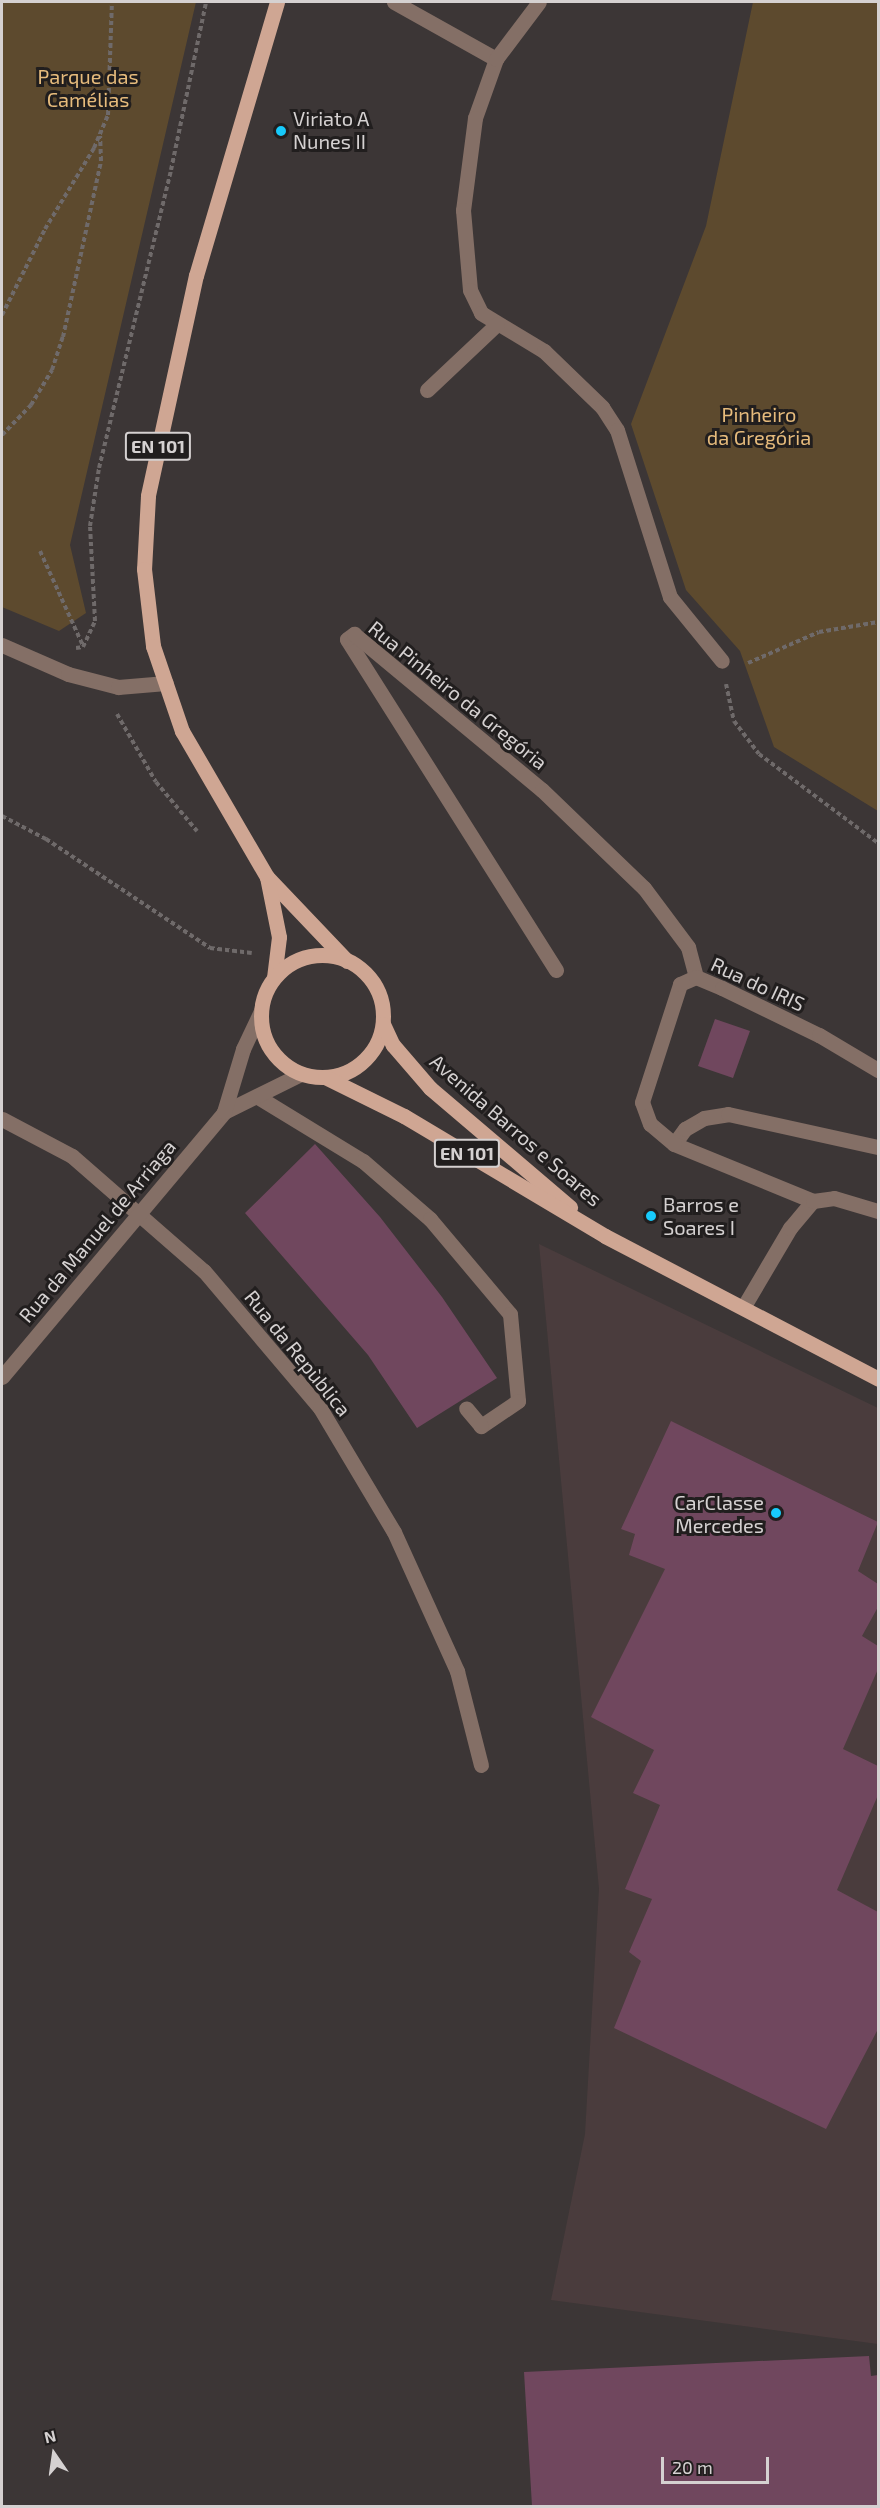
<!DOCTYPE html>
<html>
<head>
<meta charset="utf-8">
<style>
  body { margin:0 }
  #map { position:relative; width:880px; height:2508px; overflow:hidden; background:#3c3636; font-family:"Exo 2",sans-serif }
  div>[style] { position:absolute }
  .built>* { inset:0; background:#4a3c3d }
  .green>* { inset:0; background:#5d4a2e }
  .building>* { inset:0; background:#70475e }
  .path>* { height:4px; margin-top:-2px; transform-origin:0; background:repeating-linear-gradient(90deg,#6f6a6a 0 4.5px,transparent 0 7.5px) }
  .minor>* { height:15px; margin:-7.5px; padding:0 7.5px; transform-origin:7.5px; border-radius:7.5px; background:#846f66 }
  .major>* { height:15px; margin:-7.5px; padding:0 7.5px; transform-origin:7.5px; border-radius:7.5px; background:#cfa693 }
  .major>.ring { margin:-7.5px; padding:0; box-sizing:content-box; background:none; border:15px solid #cfa693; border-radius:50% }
  .dots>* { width:16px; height:16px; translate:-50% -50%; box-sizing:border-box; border:3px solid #211e1e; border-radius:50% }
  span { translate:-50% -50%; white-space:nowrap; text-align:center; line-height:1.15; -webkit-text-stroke:6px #211e1e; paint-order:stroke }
  .shield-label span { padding:2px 4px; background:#211e1e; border:2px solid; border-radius:4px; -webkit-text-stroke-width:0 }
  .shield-label { font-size:18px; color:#d5d1d1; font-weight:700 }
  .park-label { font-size:20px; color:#e6bb7c }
  .poi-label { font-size:20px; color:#d5d1d1 }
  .left { translate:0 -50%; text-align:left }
  .right { translate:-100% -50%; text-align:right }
  .street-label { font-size:20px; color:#d5d1d1 }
  .frame { position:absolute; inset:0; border:3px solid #d5d1d1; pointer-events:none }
  .north { position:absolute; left:24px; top:2424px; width:60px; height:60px; -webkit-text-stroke:4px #211e1e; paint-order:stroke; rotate:347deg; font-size:16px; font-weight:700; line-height:24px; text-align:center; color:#d5d1d1 }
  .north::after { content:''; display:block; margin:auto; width:21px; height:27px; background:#d5d1d1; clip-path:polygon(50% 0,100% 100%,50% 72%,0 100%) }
  .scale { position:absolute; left:661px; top:2457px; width:108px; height:27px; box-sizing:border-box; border:3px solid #d5d1d1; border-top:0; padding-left:8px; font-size:18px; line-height:21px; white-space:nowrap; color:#d5d1d1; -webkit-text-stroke:4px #211e1e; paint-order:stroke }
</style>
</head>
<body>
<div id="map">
  <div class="built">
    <i style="clip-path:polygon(539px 1244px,878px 1408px,878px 2344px,551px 2300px,585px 2134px,599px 1889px)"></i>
  </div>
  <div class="green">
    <i style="clip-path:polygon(2px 2px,196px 2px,70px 545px,86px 613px,59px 631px,2px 607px)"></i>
    <i style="clip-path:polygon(753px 2px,878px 2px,878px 811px,774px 747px,740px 651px,686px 590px,631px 424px,706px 226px)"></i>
  </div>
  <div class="building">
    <i style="clip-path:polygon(715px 1019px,750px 1031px,733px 1078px,698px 1066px)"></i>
    <i style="clip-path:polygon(315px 1144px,380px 1217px,442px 1297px,497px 1378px,417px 1428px,368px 1355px,245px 1213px)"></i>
    <i style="clip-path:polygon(671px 1421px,878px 1522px,858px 1571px,878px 1584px,878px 1607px,862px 1636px,878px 1646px,878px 1669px,843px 1749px,878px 1766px,878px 1795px,837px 1890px,878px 1912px,878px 2029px,826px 2129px,614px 2028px,641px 1961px,629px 1952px,652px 1899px,625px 1889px,660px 1805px,633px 1793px,654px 1750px,591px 1717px,665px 1569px,629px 1555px,635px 1534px,621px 1529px)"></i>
    <i style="clip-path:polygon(869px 2356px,871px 2376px,878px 2375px,878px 2506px,532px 2506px,524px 2372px)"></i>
  </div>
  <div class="path">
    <i style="left:2px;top:315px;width:96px;rotate:-63.4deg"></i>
    <i style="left:45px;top:229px;width:95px;rotate:-58.8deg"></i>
    <i style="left:94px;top:148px;width:36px;rotate:-67deg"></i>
    <i style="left:108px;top:115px;width:113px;rotate:-88deg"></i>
    <i style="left:2px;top:435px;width:42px;rotate:-46deg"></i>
    <i style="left:31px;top:405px;width:41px;rotate:-59deg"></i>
    <i style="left:52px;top:370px;width:35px;rotate:-72deg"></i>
    <i style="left:63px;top:337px;width:180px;rotate:-77.8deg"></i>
    <i style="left:101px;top:161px;width:25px;rotate:-92deg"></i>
    <i style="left:40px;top:551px;width:104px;rotate:65.6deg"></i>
    <i style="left:76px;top:648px;width:7px;rotate:-8deg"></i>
    <i style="left:83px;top:647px;width:29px;rotate:-65deg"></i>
    <i style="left:95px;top:621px;width:95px;rotate:-93deg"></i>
    <i style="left:90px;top:526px;width:59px;rotate:-81.2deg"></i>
    <i style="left:99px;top:468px;width:307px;rotate:-76.4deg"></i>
    <i style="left:171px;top:170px;width:172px;rotate:-78.2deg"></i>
    <i style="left:748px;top:663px;width:77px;rotate:-23.6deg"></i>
    <i style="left:819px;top:632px;width:60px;rotate:-9.6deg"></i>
    <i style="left:726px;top:684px;width:38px;rotate:78deg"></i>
    <i style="left:734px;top:721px;width:41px;rotate:52.9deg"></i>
    <i style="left:759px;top:754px;width:149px;rotate:36.8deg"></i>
    <i style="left:117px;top:714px;width:78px;rotate:60.2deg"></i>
    <i style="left:156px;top:782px;width:64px;rotate:50.1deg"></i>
    <i style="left:2px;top:816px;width:50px;rotate:27.6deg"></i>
    <i style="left:46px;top:839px;width:197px;rotate:33.6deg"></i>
    <i style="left:210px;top:948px;width:42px;rotate:6.8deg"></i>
  </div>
  <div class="minor">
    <i style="left:394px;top:2px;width:117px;rotate:29.2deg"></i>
    <i style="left:496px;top:59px;width:63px;rotate:109.6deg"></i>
    <i style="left:475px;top:118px;width:93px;rotate:97.4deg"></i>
    <i style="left:463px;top:210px;width:80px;rotate:85deg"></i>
    <i style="left:470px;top:290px;width:25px;rotate:64deg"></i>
    <i style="left:481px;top:313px;width:74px;rotate:31.1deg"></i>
    <i style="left:544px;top:351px;width:81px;rotate:44deg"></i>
    <i style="left:602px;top:407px;width:27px;rotate:57deg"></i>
    <i style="left:617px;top:430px;width:175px;rotate:72.4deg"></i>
    <i style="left:670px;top:597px;width:82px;rotate:50.9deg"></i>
    <i style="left:496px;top:59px;width:71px;rotate:-53deg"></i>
    <i style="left:427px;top:390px;width:96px;rotate:-43.3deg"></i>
    <i style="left:2px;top:645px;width:72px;rotate:23.7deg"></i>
    <i style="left:68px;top:674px;width:52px;rotate:14.6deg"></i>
    <i style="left:118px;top:687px;width:48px;rotate:-4.8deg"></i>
    <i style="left:556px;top:970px;width:391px;rotate:-122.3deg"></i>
    <i style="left:347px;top:639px;width:9px;rotate:-36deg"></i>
    <i style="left:354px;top:634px;width:244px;rotate:39.7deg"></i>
    <i style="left:542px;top:790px;width:141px;rotate:43.9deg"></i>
    <i style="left:644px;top:888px;width:74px;rotate:53.3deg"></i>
    <i style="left:688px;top:947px;width:31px;rotate:75deg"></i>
    <i style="left:258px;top:1097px;width:123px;rotate:31.4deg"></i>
    <i style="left:363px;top:1161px;width:89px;rotate:40.9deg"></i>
    <i style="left:430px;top:1219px;width:124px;rotate:49.9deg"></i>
    <i style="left:510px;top:1314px;width:87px;rotate:84.7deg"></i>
    <i style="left:518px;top:1401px;width:45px;rotate:146deg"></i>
    <i style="left:481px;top:1426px;width:23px;rotate:-130deg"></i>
    <i style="left:224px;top:1112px;width:86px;rotate:-26.3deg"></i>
    <i style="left:2px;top:1119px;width:79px;rotate:27.9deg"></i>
    <i style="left:72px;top:1156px;width:175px;rotate:41.1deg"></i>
    <i style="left:204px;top:1271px;width:180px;rotate:49.7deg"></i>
    <i style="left:320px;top:1408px;width:144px;rotate:59.2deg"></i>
    <i style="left:394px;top:1532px;width:153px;rotate:65.6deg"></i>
    <i style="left:457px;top:1671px;width:97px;rotate:75.7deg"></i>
    <i style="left:674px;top:1144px;width:19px;rotate:-54deg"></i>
    <i style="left:685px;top:1129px;width:22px;rotate:-30deg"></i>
    <i style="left:704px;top:1118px;width:24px;rotate:-9deg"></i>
    <i style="left:728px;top:1114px;width:154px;rotate:12.4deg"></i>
    <i style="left:813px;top:1201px;width:150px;rotate:-157.7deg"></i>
    <i style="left:674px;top:1144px;width:31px;rotate:-140deg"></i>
    <i style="left:650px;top:1124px;width:23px;rotate:-110deg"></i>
    <i style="left:642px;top:1102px;width:124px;rotate:-72.1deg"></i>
    <i style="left:680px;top:984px;width:17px;rotate:-24deg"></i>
    <i style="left:696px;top:977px;width:28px;rotate:23deg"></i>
    <i style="left:722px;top:988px;width:108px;rotate:25.9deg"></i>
    <i style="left:819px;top:1035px;width:69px;rotate:30.7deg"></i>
    <i style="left:744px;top:1306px;width:91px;rotate:-59.5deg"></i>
    <i style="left:790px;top:1228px;width:35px;rotate:-50deg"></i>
    <i style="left:813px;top:1201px;width:21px;rotate:-8deg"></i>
    <i style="left:834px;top:1198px;width:46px;rotate:16.5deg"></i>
    <i style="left:2px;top:1377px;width:346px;rotate:-50deg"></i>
    <i style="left:224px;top:1112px;width:66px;rotate:-73.2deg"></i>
    <i style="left:243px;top:1049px;width:42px;rotate:-64.7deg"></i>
  </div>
  <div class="major">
    <i style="left:277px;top:2px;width:285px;rotate:106.5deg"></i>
    <i style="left:196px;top:275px;width:226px;rotate:102.3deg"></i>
    <i style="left:148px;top:496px;width:73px;rotate:93.1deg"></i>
    <i style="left:144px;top:569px;width:78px;rotate:83.3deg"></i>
    <i style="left:153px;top:646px;width:90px;rotate:71.2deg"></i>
    <i style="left:182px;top:731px;width:169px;rotate:59.8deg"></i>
    <i style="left:267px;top:877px;width:116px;rotate:46.4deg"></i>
    <i style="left:267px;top:877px;width:61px;rotate:78.7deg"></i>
    <i style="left:279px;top:937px;width:41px;rotate:97deg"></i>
    <i class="ring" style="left:261px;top:955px;width:107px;height:107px"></i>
    <i style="left:383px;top:1024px;width:23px;rotate:65deg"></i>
    <i style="left:393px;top:1045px;width:57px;rotate:49.3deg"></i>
    <i style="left:430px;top:1088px;width:184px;rotate:40.4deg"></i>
    <i style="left:325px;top:1077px;width:88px;rotate:26.3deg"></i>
    <i style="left:404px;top:1116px;width:234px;rotate:30.8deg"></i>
    <i style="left:605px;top:1236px;width:308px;rotate:27.6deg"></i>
  </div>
  <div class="dots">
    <i style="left:281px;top:131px;background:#17cafb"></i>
    <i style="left:651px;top:1216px;background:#17cafb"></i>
    <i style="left:776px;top:1513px;background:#17cafb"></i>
  </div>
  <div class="shield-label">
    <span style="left:158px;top:446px">EN 101</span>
    <span style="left:467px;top:1153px">EN 101</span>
  </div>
  <div class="park-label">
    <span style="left:88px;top:88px">Parque das<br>Camélias</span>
    <span style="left:759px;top:426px">Pinheiro<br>da Gregória</span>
  </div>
  <div class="poi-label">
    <span class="left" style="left:293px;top:130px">Viriato A<br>Nunes II</span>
    <span class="left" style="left:663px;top:1216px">Barros e<br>Soares I</span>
    <span class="right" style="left:764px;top:1514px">CarClasse<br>Mercedes</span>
  </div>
  <div class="street-label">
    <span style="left:458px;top:695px;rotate:39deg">Rua Pinheiro da Gregória</span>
    <span style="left:758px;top:984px;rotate:25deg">Rua do IRIS</span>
    <span style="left:516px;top:1130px;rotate:41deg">Avenida Barros e Soares</span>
    <span style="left:97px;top:1231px;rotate:-50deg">Rua da Manuel de Arriaga</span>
    <span style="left:298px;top:1353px;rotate:51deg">Rua da Repùblica</span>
  </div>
  <div class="frame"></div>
  <div class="north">N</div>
  <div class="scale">20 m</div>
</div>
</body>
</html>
